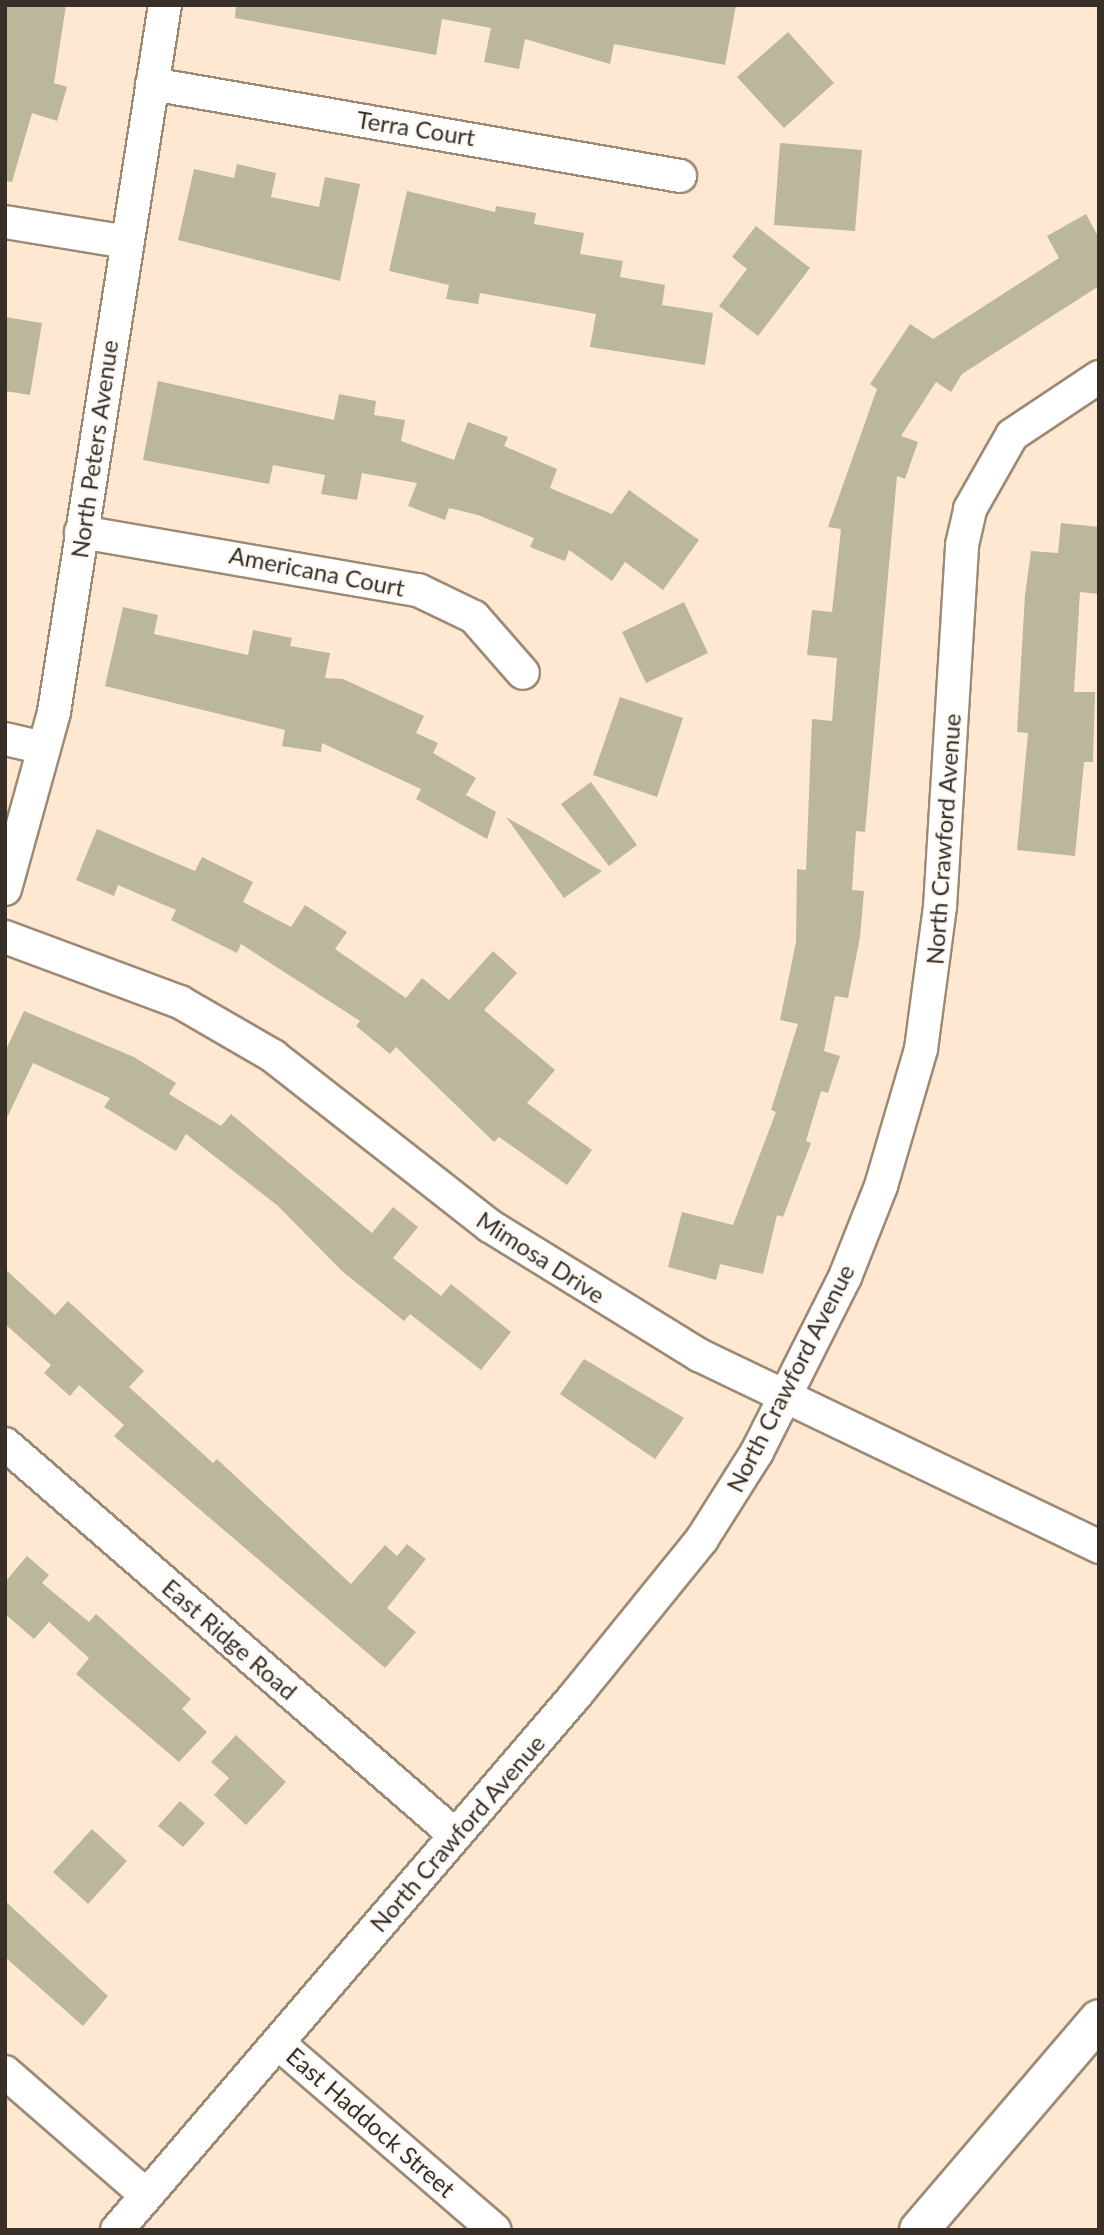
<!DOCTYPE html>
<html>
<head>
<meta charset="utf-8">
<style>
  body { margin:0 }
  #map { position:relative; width:1104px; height:2235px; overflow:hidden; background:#fee8d2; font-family:Lato,sans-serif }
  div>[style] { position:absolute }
  .building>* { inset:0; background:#bbb79b }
  .roads { filter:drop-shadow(2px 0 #9d8a75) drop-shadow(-2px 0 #9d8a75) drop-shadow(0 2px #9d8a75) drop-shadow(0 -2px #9d8a75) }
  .street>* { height:32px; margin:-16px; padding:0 16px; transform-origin:16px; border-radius:16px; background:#fff }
  .secondary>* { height:38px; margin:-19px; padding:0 19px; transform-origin:19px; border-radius:19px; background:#fff }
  span { translate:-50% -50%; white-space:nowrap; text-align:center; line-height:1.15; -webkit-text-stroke:5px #fdf9f4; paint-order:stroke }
  .street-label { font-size:24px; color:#383028 }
  .frame { position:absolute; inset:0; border:7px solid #383028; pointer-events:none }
</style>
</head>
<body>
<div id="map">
  <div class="building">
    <i style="clip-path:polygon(5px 5px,66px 5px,54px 83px,67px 87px,57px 121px,32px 113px,12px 182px,5px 181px)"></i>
    <i style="clip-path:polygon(236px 5px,736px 5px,725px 65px,614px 44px,610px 64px,525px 39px,519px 69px,484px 62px,491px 28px,442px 19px,436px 55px,235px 18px)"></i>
    <i style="clip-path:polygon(788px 32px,834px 83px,784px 128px,737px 77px)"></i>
    <i style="clip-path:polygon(780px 143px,862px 150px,855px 231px,774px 225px)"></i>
    <i style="clip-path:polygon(237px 164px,276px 173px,271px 197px,319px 207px,325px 177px,360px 184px,340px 281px,178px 240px,194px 169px,234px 178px)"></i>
    <i style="clip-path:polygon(407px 191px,495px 212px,496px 206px,536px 213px,534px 224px,584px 233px,580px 254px,623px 261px,620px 277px,665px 285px,662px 305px,713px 313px,705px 365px,590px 347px,596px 314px,480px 293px,478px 304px,446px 299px,449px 285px,389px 271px)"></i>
    <i style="clip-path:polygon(1086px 214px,1099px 238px,1099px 286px,962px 374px,951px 392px,936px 382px,901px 436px,918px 442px,905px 479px,897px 476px,865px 832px,856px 831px,852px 890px,864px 891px,860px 937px,848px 998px,835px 996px,824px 1051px,840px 1056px,828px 1093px,821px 1091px,806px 1141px,811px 1143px,783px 1217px,777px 1215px,763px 1274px,720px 1264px,716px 1280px,668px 1267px,682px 1212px,733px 1225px,776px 1112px,771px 1110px,798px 1024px,780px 1020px,796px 942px,797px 869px,806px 870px,812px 719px,832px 721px,837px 658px,807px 655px,812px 610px,832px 612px,841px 529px,828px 527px,877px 389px,870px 384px,910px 324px,933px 339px,1059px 258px,1047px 236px)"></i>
    <i style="clip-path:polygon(756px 226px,810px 268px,758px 336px,719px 306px,747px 269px,732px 257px)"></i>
    <i style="clip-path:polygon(5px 317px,42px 323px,30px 395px,5px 391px)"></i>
    <i style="clip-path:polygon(158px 381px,334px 420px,339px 394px,376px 401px,374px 415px,405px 420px,401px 441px,454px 460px,468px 422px,508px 437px,504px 446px,557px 469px,550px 488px,612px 514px,629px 490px,699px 540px,663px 590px,625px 562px,612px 581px,569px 550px,565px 561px,530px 547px,534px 538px,478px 515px,449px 508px,445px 520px,408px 506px,417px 483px,362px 473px,357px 500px,321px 494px,325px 475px,273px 465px,269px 484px,143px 460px)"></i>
    <i style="clip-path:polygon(1061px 523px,1099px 527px,1099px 594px,1080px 592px,1074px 692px,1095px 692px,1093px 762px,1084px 762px,1075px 856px,1017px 850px,1028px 733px,1017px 732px,1025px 595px,1031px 551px,1058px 553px)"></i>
    <i style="clip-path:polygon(684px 602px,708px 653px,646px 683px,622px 632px)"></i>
    <i style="clip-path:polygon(123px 607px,158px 615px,154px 634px,248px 655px,253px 630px,292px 638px,290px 646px,330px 653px,325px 678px,343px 679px,424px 716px,416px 733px,438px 743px,433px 753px,476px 778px,466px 795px,496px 812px,487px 839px,416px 799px,421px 789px,322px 743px,321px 752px,282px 746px,285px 730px,105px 686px)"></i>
    <i style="clip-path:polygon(620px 697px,683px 718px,657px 797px,593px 775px)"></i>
    <i style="clip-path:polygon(591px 782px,637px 845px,609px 866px,561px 804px)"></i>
    <i style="clip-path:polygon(506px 817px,602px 871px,564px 898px)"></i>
    <i style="clip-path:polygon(97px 829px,195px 871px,202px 857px,253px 882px,243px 902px,291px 927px,305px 905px,347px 932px,335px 949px,406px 998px,422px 978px,449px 1000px,493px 951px,517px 973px,484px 1010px,555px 1070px,527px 1103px,592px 1150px,567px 1185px,499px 1137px,494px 1142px,396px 1047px,390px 1054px,356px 1026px,360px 1021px,241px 944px,237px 953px,171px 920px,176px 910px,118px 885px,114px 896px,76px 880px)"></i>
    <i style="clip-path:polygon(24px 1011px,134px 1057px,176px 1083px,169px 1094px,221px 1126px,231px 1114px,372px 1233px,393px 1207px,418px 1227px,393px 1258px,441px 1296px,451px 1284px,511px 1332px,481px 1370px,410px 1314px,404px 1321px,342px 1271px,278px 1206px,186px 1134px,176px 1151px,104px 1107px,110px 1098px,33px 1063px,5px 1122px,5px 1052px)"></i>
    <i style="clip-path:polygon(5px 1269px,55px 1315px,68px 1301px,144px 1371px,129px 1387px,213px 1463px,217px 1459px,351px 1584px,385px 1545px,397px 1556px,407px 1544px,426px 1559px,387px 1608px,416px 1632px,385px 1668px,114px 1436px,124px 1425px,79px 1385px,70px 1396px,44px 1373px,51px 1365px,5px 1324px)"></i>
    <i style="clip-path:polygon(584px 1359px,684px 1418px,655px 1459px,560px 1394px)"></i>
    <i style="clip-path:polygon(27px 1556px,49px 1575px,42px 1583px,89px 1622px,96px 1614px,191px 1699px,182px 1709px,207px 1732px,179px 1762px,76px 1674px,89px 1658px,49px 1622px,34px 1639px,5px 1614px,5px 1582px)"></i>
    <i style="clip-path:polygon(236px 1735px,286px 1782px,246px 1825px,214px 1795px,229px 1778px,211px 1762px)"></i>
    <i style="clip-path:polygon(180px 1801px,205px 1823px,183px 1847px,158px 1826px)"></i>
    <i style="clip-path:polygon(92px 1829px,127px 1861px,88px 1904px,53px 1872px)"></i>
    <i style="clip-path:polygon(5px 1901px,108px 1996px,83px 2026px,5px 1957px)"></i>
  </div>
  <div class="roads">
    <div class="street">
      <i style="left:152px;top:84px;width:536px;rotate:9.88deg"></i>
      <i style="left:5px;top:222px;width:124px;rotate:9.3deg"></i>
      <i style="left:81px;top:532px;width:342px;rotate:9.8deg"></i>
      <i style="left:418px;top:590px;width:62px;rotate:25.7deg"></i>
      <i style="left:474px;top:617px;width:74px;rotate:48.8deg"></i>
      <i style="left:5px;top:739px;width:40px;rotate:13deg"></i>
      <i style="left:5px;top:889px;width:184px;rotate:-74.5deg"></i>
      <i style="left:54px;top:712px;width:716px;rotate:-81.08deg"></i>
      <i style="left:5px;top:937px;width:187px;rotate:20.4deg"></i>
      <i style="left:180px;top:1002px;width:108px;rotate:30.1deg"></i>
      <i style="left:273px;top:1056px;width:276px;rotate:38.1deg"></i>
      <i style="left:490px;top:1226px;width:246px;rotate:31.7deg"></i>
      <i style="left:699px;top:1355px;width:444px;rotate:25.6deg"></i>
      <i style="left:5px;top:1444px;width:595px;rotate:40.98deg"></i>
      <i style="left:278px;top:2043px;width:286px;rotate:40.8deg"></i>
      <i style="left:5px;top:2072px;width:186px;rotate:41.1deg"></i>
      <i style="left:117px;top:2230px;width:704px;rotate:-49.38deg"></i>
      <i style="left:575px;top:1696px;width:202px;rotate:-51deg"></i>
      <i style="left:702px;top:1539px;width:103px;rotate:-57.7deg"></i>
      <i style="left:757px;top:1452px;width:196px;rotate:-63.3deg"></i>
      <i style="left:845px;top:1277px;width:98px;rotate:-68.4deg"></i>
      <i style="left:881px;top:1186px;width:143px;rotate:-73.7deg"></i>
      <i style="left:921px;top:1049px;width:143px;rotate:-82.4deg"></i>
      <i style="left:940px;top:907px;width:363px;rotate:-86.5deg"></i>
      <i style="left:962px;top:545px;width:37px;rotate:-77deg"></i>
      <i style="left:970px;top:509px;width:85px;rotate:-60.4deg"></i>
      <i style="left:1012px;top:435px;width:105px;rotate:-33.7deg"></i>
    </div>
    <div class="secondary">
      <i style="left:919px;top:2230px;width:277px;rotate:-49.5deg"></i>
    </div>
  </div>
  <div class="street-label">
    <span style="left:416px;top:128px;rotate:9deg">Terra Court</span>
    <span style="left:94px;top:449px;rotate:-82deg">North Peters Avenue</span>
    <span style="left:317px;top:571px;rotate:11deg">Americana Court</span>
    <span style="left:943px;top:839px;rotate:-86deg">North Crawford Avenue</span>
    <span style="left:541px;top:1257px;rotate:33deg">Mimosa Drive</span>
    <span style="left:790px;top:1378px;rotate:-63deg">North Crawford Avenue</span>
    <span style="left:230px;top:1639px;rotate:41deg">East Ridge Road</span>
    <span style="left:457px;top:1833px;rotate:-49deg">North Crawford Avenue</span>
    <span style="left:371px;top:2122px;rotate:41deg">East Haddock Street</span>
  </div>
  <div class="frame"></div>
</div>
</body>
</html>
